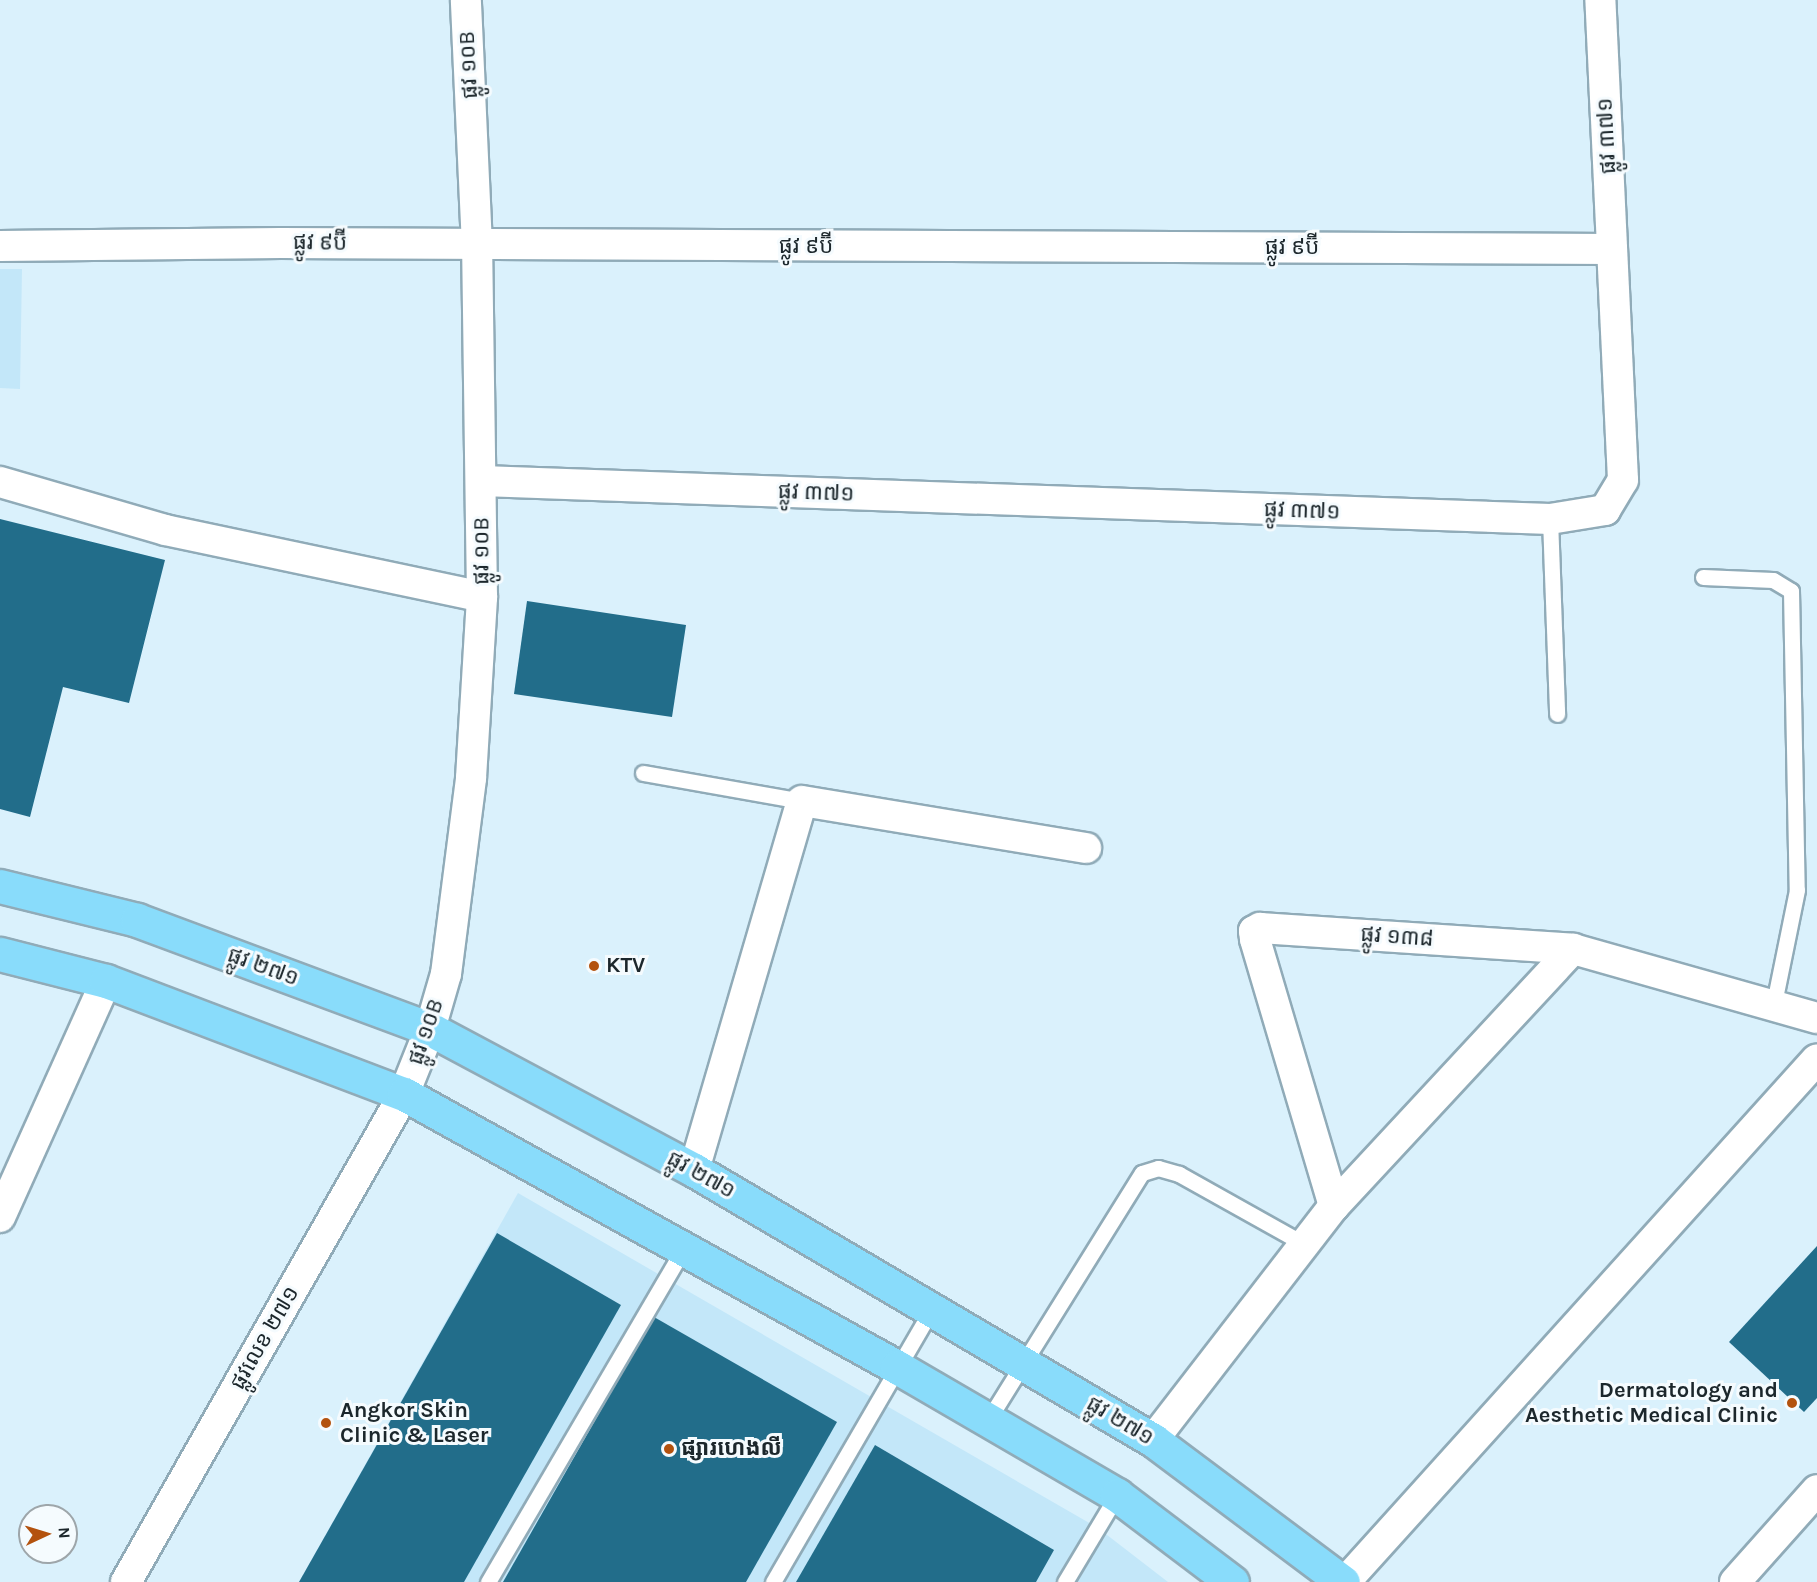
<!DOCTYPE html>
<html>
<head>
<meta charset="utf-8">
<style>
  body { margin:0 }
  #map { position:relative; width:1817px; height:1582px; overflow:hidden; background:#daf1fc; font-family:Karla,"Noto Sans Khmer",sans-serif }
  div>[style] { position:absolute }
  .built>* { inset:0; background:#c3e7f9 }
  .building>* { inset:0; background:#226d8a }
  .roads { filter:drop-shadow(2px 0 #90abb8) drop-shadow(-2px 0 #90abb8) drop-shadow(0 2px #90abb8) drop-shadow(0 -2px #90abb8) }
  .service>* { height:15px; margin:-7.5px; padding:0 7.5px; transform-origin:7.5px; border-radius:7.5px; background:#fff }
  .minor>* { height:30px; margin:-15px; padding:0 15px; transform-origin:15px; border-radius:15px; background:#fff }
  .primary>* { height:33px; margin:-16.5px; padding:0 16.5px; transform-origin:16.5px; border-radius:16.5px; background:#89dcfb }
  .dots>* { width:16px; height:16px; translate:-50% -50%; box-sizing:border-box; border:3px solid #f5fbfe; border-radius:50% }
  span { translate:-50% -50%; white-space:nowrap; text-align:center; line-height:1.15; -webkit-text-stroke:6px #f5fbfe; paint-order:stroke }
  .street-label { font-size:22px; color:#1c272c }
  .poi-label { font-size:22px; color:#1c272c; font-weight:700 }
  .left { translate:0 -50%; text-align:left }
  .right { translate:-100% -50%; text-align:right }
  .north { position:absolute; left:18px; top:1504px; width:60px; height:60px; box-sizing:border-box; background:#f5fbfe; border:2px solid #9ea6aa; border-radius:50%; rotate:86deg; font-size:16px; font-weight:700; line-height:24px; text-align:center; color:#1c272c }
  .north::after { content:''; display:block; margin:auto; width:21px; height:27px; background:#b3520e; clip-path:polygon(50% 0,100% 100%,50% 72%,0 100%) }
</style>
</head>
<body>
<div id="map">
  <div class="built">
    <i style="clip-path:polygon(0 269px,22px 269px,20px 389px,0 388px)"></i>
    <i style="clip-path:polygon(518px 1193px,1098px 1528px,1168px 1582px,299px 1582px)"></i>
  </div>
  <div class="building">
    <i style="clip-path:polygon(0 519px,165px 560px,129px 703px,63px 687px,30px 817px,0 809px)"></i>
    <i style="clip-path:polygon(527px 601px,686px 625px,672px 717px,514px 694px)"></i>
    <i style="clip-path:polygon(497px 1233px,621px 1305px,464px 1582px,299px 1582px)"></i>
    <i style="clip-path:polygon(1817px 1246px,1817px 1398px,1804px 1412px,1729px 1342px)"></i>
    <i style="clip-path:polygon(654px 1317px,837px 1422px,746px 1582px,503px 1582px)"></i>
    <i style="clip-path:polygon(875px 1445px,1054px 1550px,1036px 1582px,796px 1582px)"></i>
  </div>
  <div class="roads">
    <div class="service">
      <i style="left:1550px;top:519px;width:195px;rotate:87.9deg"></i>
      <i style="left:1703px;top:577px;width:70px;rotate:2.5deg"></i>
      <i style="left:1773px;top:580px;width:21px;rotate:31deg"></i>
      <i style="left:1791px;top:591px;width:299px;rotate:88.9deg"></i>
      <i style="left:1797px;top:890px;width:115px;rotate:101.5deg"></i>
      <i style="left:643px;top:773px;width:161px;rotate:10deg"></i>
      <i style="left:988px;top:1420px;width:291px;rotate:-58.1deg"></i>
      <i style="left:1142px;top:1173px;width:17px;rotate:-17deg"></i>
      <i style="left:1158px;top:1168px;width:22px;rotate:16deg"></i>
      <i style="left:1179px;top:1174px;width:143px;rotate:29.2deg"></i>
      <i style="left:488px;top:1582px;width:386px;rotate:-59.6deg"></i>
      <i style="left:773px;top:1582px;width:315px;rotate:-59.8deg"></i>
      <i style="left:1065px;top:1582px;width:101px;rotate:-59.1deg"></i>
    </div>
    <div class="minor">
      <i style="left:0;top:246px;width:281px;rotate:-0.6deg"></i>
      <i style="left:281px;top:243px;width:1331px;rotate:0.26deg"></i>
      <i style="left:482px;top:481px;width:1069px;rotate:2.04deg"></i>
      <i style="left:1550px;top:519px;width:56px;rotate:-9.3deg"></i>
      <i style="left:1605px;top:510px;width:35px;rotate:-59deg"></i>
      <i style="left:1623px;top:480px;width:481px;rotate:-92.7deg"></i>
      <i style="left:0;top:482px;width:172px;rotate:16.2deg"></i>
      <i style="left:165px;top:530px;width:324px;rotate:11.9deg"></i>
      <i style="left:694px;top:1170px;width:384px;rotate:-73.7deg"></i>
      <i style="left:802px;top:801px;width:288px;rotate:9.4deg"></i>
      <i style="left:1334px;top:1206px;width:278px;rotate:-106.5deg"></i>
      <i style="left:1255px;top:939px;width:8px;rotate:-97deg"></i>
      <i style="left:1254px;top:931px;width:7px;rotate:-27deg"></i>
      <i style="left:1260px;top:928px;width:314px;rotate:3.8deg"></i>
      <i style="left:1573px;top:949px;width:254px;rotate:15.8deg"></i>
      <i style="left:0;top:1217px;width:259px;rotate:-65.8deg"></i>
      <i style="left:1153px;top:1440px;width:296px;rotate:-52.3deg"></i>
      <i style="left:1334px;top:1206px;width:351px;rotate:-47.1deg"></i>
      <i style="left:126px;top:1582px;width:562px;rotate:-60.33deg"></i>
      <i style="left:404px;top:1094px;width:70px;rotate:-68.2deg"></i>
      <i style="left:430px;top:1029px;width:57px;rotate:-73.8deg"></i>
      <i style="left:446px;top:974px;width:198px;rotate:-82.7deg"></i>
      <i style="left:471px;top:778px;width:181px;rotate:-86.5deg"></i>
      <i style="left:482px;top:597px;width:351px;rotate:-90.8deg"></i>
      <i style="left:477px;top:246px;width:246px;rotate:-92.6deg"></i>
      <i style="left:1345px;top:1582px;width:704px;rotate:-47.93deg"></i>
      <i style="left:1735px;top:1582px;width:123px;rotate:-48.3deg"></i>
    </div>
    <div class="primary">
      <i style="left:0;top:886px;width:141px;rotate:13.9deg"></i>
      <i style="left:137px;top:920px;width:313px;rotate:20.4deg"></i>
      <i style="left:430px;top:1029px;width:299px;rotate:28.1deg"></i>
      <i style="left:694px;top:1170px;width:533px;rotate:30.47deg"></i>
      <i style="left:1153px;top:1440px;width:237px;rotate:36.8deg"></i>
      <i style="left:0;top:954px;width:109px;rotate:14.3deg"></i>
      <i style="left:106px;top:981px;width:319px;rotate:20.8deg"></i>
      <i style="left:404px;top:1094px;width:564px;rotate:28.98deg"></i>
      <i style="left:897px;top:1367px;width:255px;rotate:30.2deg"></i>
      <i style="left:1117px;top:1495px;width:144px;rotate:37.1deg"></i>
    </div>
  </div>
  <div class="dots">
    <i style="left:594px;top:966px;background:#b3520e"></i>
    <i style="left:1792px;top:1403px;background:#b3520e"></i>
    <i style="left:326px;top:1423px;background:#b3520e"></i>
    <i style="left:669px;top:1449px;background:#b3520e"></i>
  </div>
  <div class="street-label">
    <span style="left:469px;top:65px;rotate:-93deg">ផ្លូវ ១០B</span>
    <span style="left:1607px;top:136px;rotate:-93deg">ផ្លូវ ៣៧១</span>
    <span style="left:320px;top:243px;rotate:1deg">ផ្លូវ ៩ប៊ី</span>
    <span style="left:806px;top:247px">ផ្លូវ ៩ប៊ី</span>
    <span style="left:1292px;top:248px">ផ្លូវ ៩ប៊ី</span>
    <span style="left:816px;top:493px;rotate:2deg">ផ្លូវ ៣៧១</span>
    <span style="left:1302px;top:511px;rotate:2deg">ផ្លូវ ៣៧១</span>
    <span style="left:482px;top:551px;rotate:-90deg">ផ្លូវ ១០B</span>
    <span style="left:1397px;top:937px;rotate:4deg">ផ្លូវ ១៣៨</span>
    <span style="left:263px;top:967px;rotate:20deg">ផ្លូវ ២៧១</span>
    <span style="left:426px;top:1032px;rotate:-71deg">ផ្លូវ ១០B</span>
    <span style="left:701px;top:1175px;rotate:29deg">ផ្លូវ ២៧១</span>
    <span style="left:265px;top:1338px;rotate:-60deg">ផ្លូវលេខ ២៧១</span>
    <span style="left:1120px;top:1421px;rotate:31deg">ផ្លូវ ២៧១</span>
  </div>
  <div class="poi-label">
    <span class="left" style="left:606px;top:966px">KTV</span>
    <span class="right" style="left:1778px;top:1403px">Dermatology and<br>Aesthetic Medical Clinic</span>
    <span class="left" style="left:340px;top:1423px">Angkor Skin<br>Clinic &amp; Laser</span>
    <span class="left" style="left:681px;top:1449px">ផ្សារហេងលី</span>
  </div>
  <div class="north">N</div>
</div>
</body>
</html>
